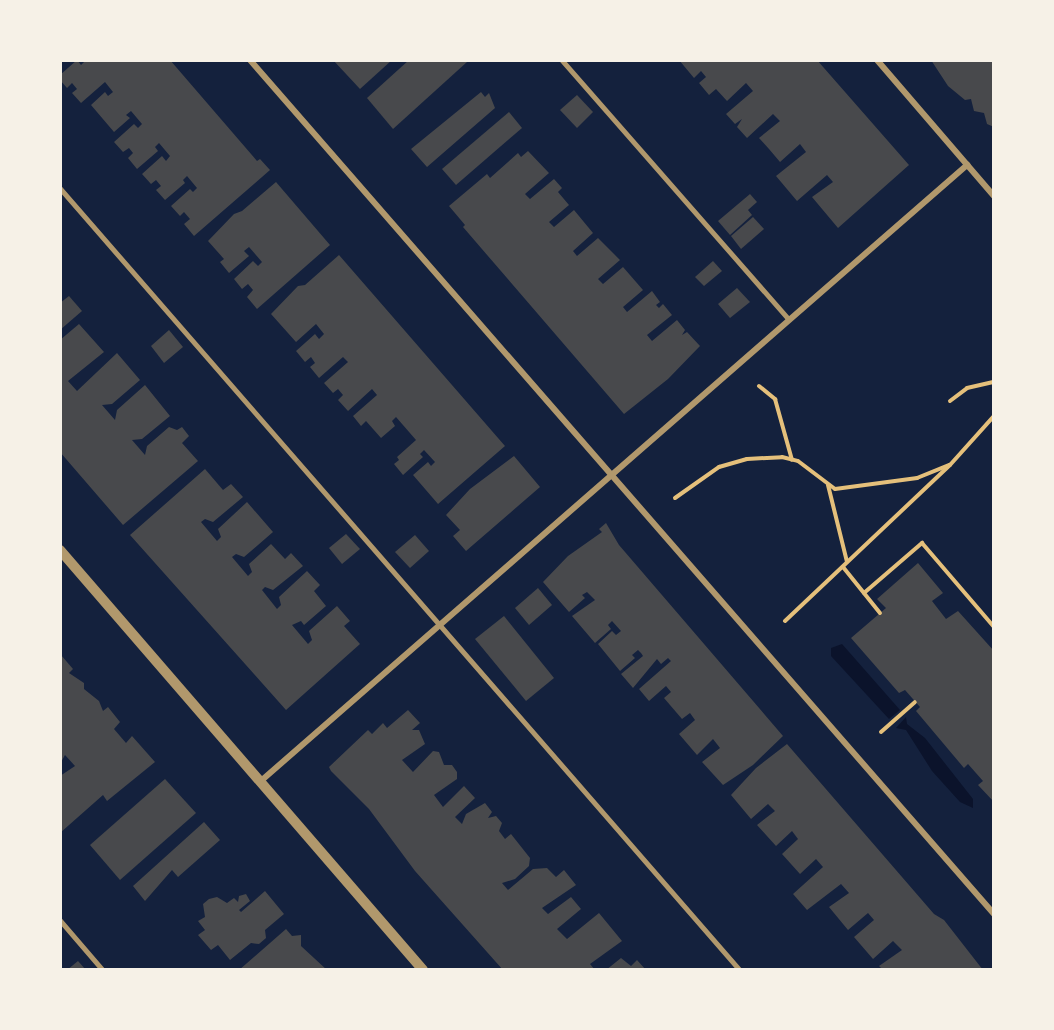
<!DOCTYPE html>
<html>
<head>
<meta charset="utf-8">
<style>
  body { margin:0 }
  #map { position:relative; width:1054px; height:1030px; overflow:hidden; background:#14213d; font-family:Lora,serif }
  div>[style] { position:absolute }
  .water>* { inset:0; background:#0b132b }
  .building>* { inset:0; background:#48494c }
  .path>* { height:4px; margin:-2px; padding:0 2px; transform-origin:2px; border-radius:2px; background:#e5c07b }
  .service>* { height:4.5px; margin:-2.25px; padding:0 2.25px; transform-origin:2.25px; border-radius:2.25px; background:#b1986c }
  .minor>* { height:6px; margin:-3px; padding:0 3px; transform-origin:3px; border-radius:3px; background:#b1986c }
  .tertiary>* { height:10px; margin:-5px; padding:0 5px; transform-origin:5px; border-radius:5px; background:#b1986c }
  span { translate:-50% -50%; white-space:nowrap; text-align:center; line-height:1.15; -webkit-text-stroke:6px #f6f1e7; paint-order:stroke }
  .frame { position:absolute; inset:0; border:62px solid #f6f1e7; pointer-events:none }
</style>
</head>
<body>
<div id="map">
  <div class="water">
    <i style="clip-path:polygon(842px 644px,900px 710px,889px 719px,831px 656px,831px 648px)"></i>
    <i style="clip-path:polygon(906px 717px,907px 724px,925px 738px,973px 799px,973px 808px,960px 802px,932px 771px,906px 730px,896px 728px)"></i>
  </div>
  <div class="building">
    <i style="clip-path:polygon(77px 60px,81px 65px,86px 60px,170px 60px,257px 161px,260px 159px,270px 170px,194px 236px,184px 224px,190px 219px,184px 212px,180px 216px,171px 206px,190px 189px,193px 192px,197px 188px,187px 176px,183px 180px,185px 183px,165px 200px,156px 190px,161px 186px,156px 180px,151px 184px,142px 174px,162px 156px,166px 161px,170px 156px,159px 143px,155px 147px,158px 151px,137px 169px,128px 158px,133px 153px,129px 148px,123px 152px,114px 142px,134px 124px,138px 128px,142px 124px,131px 111px,126px 115px,130px 118px,114px 132px,91px 105px,105px 92px,108px 96px,113px 92px,105px 82px,81px 103px,72px 93px,77px 89px,72px 83px,67px 88px,60px 80px,60px 75px)"></i>
    <i style="clip-path:polygon(333px 60px,392px 60px,360px 89px)"></i>
    <i style="clip-path:polygon(409px 60px,467px 62px,393px 129px,367px 98px)"></i>
    <i style="clip-path:polygon(679px 60px,817px 60px,909px 165px,838px 228px,812px 197px,833px 182px,827px 175px,797px 201px,776px 176px,806px 152px,800px 144px,780px 162px,769px 149px,759px 138px,780px 121px,773px 114px,747px 138px,737px 127px,742px 119px,735px 124px,726px 114px,753px 91px,746px 83px,727px 101px,716px 89px,709px 95px,699px 83px,706px 77px,701px 71px,694px 78px)"></i>
    <i style="clip-path:polygon(931px 60px,994px 60px,994px 127px,987px 124px,984px 113px,974px 111px,971px 99px,965px 100px,948px 86px)"></i>
    <i style="clip-path:polygon(481px 92px,485px 97px,489px 93px,495px 108px,427px 167px,411px 149px)"></i>
    <i style="clip-path:polygon(577px 95px,593px 112px,577px 128px,560px 110px)"></i>
    <i style="clip-path:polygon(509px 112px,522px 128px,456px 185px,442px 169px)"></i>
    <i style="clip-path:polygon(528px 151px,549px 173px,525px 194px,530px 199px,554px 179px,562px 188px,558px 192px,569px 205px,549px 222px,554px 227px,574px 210px,593px 233px,573px 251px,577px 256px,598px 238px,620px 260px,598px 279px,603px 284px,623px 267px,643px 290px,623px 307px,627px 312px,652px 291px,660px 302px,656px 305px,659px 308px,663px 304px,672px 315px,647px 335px,652px 341px,677px 320px,685px 330px,682px 335px,687px 332px,700px 346px,668px 379px,624px 414px,463px 227px,465px 225px,449px 206px,487px 174px,490px 178px,518px 153px,521px 157px)"></i>
    <i style="clip-path:polygon(276px 182px,330px 245px,257px 309px,247px 297px,253px 290px,248px 284px,242px 289px,234px 279px,253px 261px,258px 266px,262px 262px,249px 247px,244px 251px,249px 256px,229px 273px,220px 262px,224px 259px,208px 241px,234px 214px,242px 211px)"></i>
    <i style="clip-path:polygon(750px 194px,757px 202px,748px 210px,752px 215px,730px 235px,718px 221px)"></i>
    <i style="clip-path:polygon(753px 217px,764px 229px,741px 249px,731px 236px)"></i>
    <i style="clip-path:polygon(339px 255px,505px 446px,438px 504px,413px 475px,428px 462px,431px 466px,435px 462px,424px 450px,420px 454px,423px 457px,403px 475px,394px 464px,399px 460px,397px 457px,416px 440px,396px 417px,392px 421px,395px 426px,381px 438px,366px 421px,361px 426px,353px 416px,377px 395px,372px 389px,348px 411px,338px 400px,343px 395px,338px 389px,333px 393px,324px 383px,348px 362px,343px 357px,319px 378px,310px 367px,315px 363px,311px 357px,305px 362px,296px 351px,315px 334px,319px 339px,324px 334px,316px 324px,296px 342px,271px 314px,298px 286px,305px 285px)"></i>
    <i style="clip-path:polygon(713px 261px,722px 271px,704px 286px,695px 277px)"></i>
    <i style="clip-path:polygon(737px 288px,750px 302px,730px 318px,718px 304px)"></i>
    <i style="clip-path:polygon(69px 296px,82px 311px,60px 330px,60px 303px)"></i>
    <i style="clip-path:polygon(79px 324px,104px 352px,68px 381px,77px 391px,117px 353px,140px 380px,112px 404px,102px 405px,115px 420px,117px 410px,145px 385px,170px 416px,142px 439px,132px 440px,145px 455px,147px 446px,169px 427px,177px 430px,182px 427px,189px 436px,182px 443px,198px 461px,123px 525px,60px 452px,60px 340px)"></i>
    <i style="clip-path:polygon(169px 330px,183px 347px,164px 363px,151px 346px)"></i>
    <i style="clip-path:polygon(514px 456px,540px 487px,466px 551px,453px 536px,460px 530px,446px 515px,470px 489px)"></i>
    <i style="clip-path:polygon(205px 469px,223px 490px,231px 484px,243px 497px,213px 522px,205px 519px,201px 522px,217px 541px,221px 537px,218px 529px,247px 502px,273px 532px,244px 557px,236px 554px,232px 557px,248px 576px,252px 572px,249px 564px,271px 544px,285px 559px,291px 553px,303px 566px,273px 590px,265px 587px,262px 590px,277px 609px,281px 605px,279px 597px,307px 571px,320px 585px,314px 591px,326px 606px,304px 625px,301px 621px,292px 625px,308px 644px,312px 640px,309px 631px,337px 606px,350px 621px,344px 626px,360px 644px,286px 710px,130px 535px)"></i>
    <i style="clip-path:polygon(606px 523px,619px 545px,783px 736px,753px 765px,723px 785px,702px 762px,720px 748px,713px 739px,697px 755px,679px 734px,695px 720px,690px 713px,682px 719px,664px 698px,671px 692px,666px 686px,649px 701px,639px 689px,671px 661px,668px 658px,661px 664px,657px 659px,633px 688px,621px 674px,643px 656px,641px 653px,638px 650px,632px 655px,635px 658px,620px 671px,598px 644px,612px 631px,616px 635px,621px 631px,612px 621px,608px 625px,611px 629px,595px 643px,572px 616px,595px 600px,587px 592px,582px 595px,585px 598px,569px 612px,543px 582px,568px 556px,602px 532px,599px 529px)"></i>
    <i style="clip-path:polygon(346px 534px,360px 549px,342px 564px,329px 548px)"></i>
    <i style="clip-path:polygon(415px 535px,429px 551px,410px 568px,395px 552px)"></i>
    <i style="clip-path:polygon(918px 563px,943px 593px,932px 601px,946px 619px,958px 611px,994px 651px,994px 802px,978px 785px,983px 781px,968px 764px,964px 768px,916px 711px,920px 707px,905px 690px,899px 693px,851px 638px,886px 608px,877px 599px)"></i>
    <i style="clip-path:polygon(538px 588px,552px 605px,529px 625px,515px 608px)"></i>
    <i style="clip-path:polygon(504px 616px,554px 678px,526px 701px,475px 639px)"></i>
    <i style="clip-path:polygon(61px 655px,73px 669px,69px 673px,84px 683px,84px 689px,99px 701px,103px 711px,108px 707px,120px 722px,114px 729px,126px 743px,132px 736px,155px 762px,107px 801px,103px 795px,60px 833px,60px 776px,75px 766px,65px 755px,60px 764px)"></i>
    <i style="clip-path:polygon(408px 710px,420px 723px,412px 730px,419px 730px,425px 744px,402px 760px,413px 772px,433px 751px,439px 752px,444px 765px,452px 765px,457px 772px,457px 779px,434px 795px,443px 807px,464px 786px,475px 798px,455px 817px,462px 824px,466px 814px,485px 803px,492px 812px,488px 818px,496px 816px,502px 823px,499px 831px,505px 839px,511px 834px,530px 858px,529px 866px,515px 879px,502px 883px,508px 890px,533px 869px,547px 868px,556px 877px,564px 870px,576px 885px,542px 908px,548px 914px,571px 897px,581px 909px,557px 929px,567px 939px,599px 913px,622px 941px,590px 964px,595px 970px,503px 970px,415px 871px,369px 809px,331px 771px,329px 767px,368px 730px,372px 734px,383px 723px,387px 728px)"></i>
    <i style="clip-path:polygon(787px 744px,934px 914px,944px 920px,983px 970px,883px 970px,879px 966px,902px 950px,893px 941px,873px 959px,854px 937px,874px 920px,868px 913px,848px 930px,829px 907px,849px 893px,841px 884px,807px 910px,793px 894px,823px 867px,816px 859px,800px 874px,782px 854px,798px 839px,792px 831px,776px 846px,757px 825px,775px 811px,768px 804px,751px 819px,731px 795px,756px 768px)"></i>
    <i style="clip-path:polygon(165px 779px,196px 813px,120px 880px,90px 845px)"></i>
    <i style="clip-path:polygon(204px 822px,220px 840px,178px 877px,172px 870px,145px 901px,133px 886px)"></i>
    <i style="clip-path:polygon(265px 891px,284px 914px,265px 930px,266px 938px,259px 944px,251px 943px,230px 960px,218px 945px,211px 950px,198px 935px,205px 930px,198px 921px,205px 917px,203px 904px,209px 899px,217px 897px,227px 903px,234px 898px,238px 902px,239px 896px,246px 894px,250px 901px,239px 910px,241px 912px)"></i>
    <i style="clip-path:polygon(286px 929px,292px 936px,301px 935px,301px 946px,327px 970px,239px 970px)"></i>
    <i style="clip-path:polygon(621px 958px,631px 966px,637px 960px,646px 970px,606px 970px)"></i>
    <i style="clip-path:polygon(78px 961px,86px 970px,67px 970px)"></i>
  </div>
  <div class="path">
    <i style="left:759px;top:386px;width:21px;rotate:39deg"></i>
    <i style="left:775px;top:399px;width:63px;rotate:74.4deg"></i>
    <i style="left:950px;top:401px;width:21px;rotate:-37deg"></i>
    <i style="left:967px;top:388px;width:28px;rotate:-13deg"></i>
    <i style="left:828px;top:485px;width:79px;rotate:76.1deg"></i>
    <i style="left:675px;top:498px;width:54px;rotate:-35.2deg"></i>
    <i style="left:719px;top:467px;width:29px;rotate:-16deg"></i>
    <i style="left:747px;top:459px;width:35px;rotate:-3deg"></i>
    <i style="left:782px;top:457px;width:16px;rotate:14deg"></i>
    <i style="left:798px;top:461px;width:46px;rotate:37.1deg"></i>
    <i style="left:835px;top:489px;width:83px;rotate:-7.6deg"></i>
    <i style="left:917px;top:478px;width:35px;rotate:-22deg"></i>
    <i style="left:843px;top:567px;width:59px;rotate:51.2deg"></i>
    <i style="left:864px;top:593px;width:77px;rotate:-40.8deg"></i>
    <i style="left:922px;top:543px;width:111px;rotate:49.4deg"></i>
    <i style="left:785px;top:621px;width:227px;rotate:-43.4deg"></i>
    <i style="left:950px;top:465px;width:66px;rotate:-48.1deg"></i>
    <i style="left:881px;top:732px;width:45px;rotate:-41.4deg"></i>
  </div>
  <div class="service">
    <i style="left:562px;top:60px;width:344px;rotate:48.8deg"></i>
    <i style="left:60px;top:188px;width:1036px;rotate:48.99deg"></i>
    <i style="left:60px;top:920px;width:66px;rotate:49.3deg"></i>
  </div>
  <div class="minor">
    <i style="left:250px;top:60px;width:1133px;rotate:48.94deg"></i>
    <i style="left:877px;top:60px;width:179px;rotate:49.3deg"></i>
    <i style="left:262px;top:780px;width:936px;rotate:-41.1deg"></i>
  </div>
  <div class="tertiary">
    <i style="left:60px;top:550px;width:555px;rotate:49.16deg"></i>
  </div>
  <div class="frame"></div>
</div>
</body>
</html>
